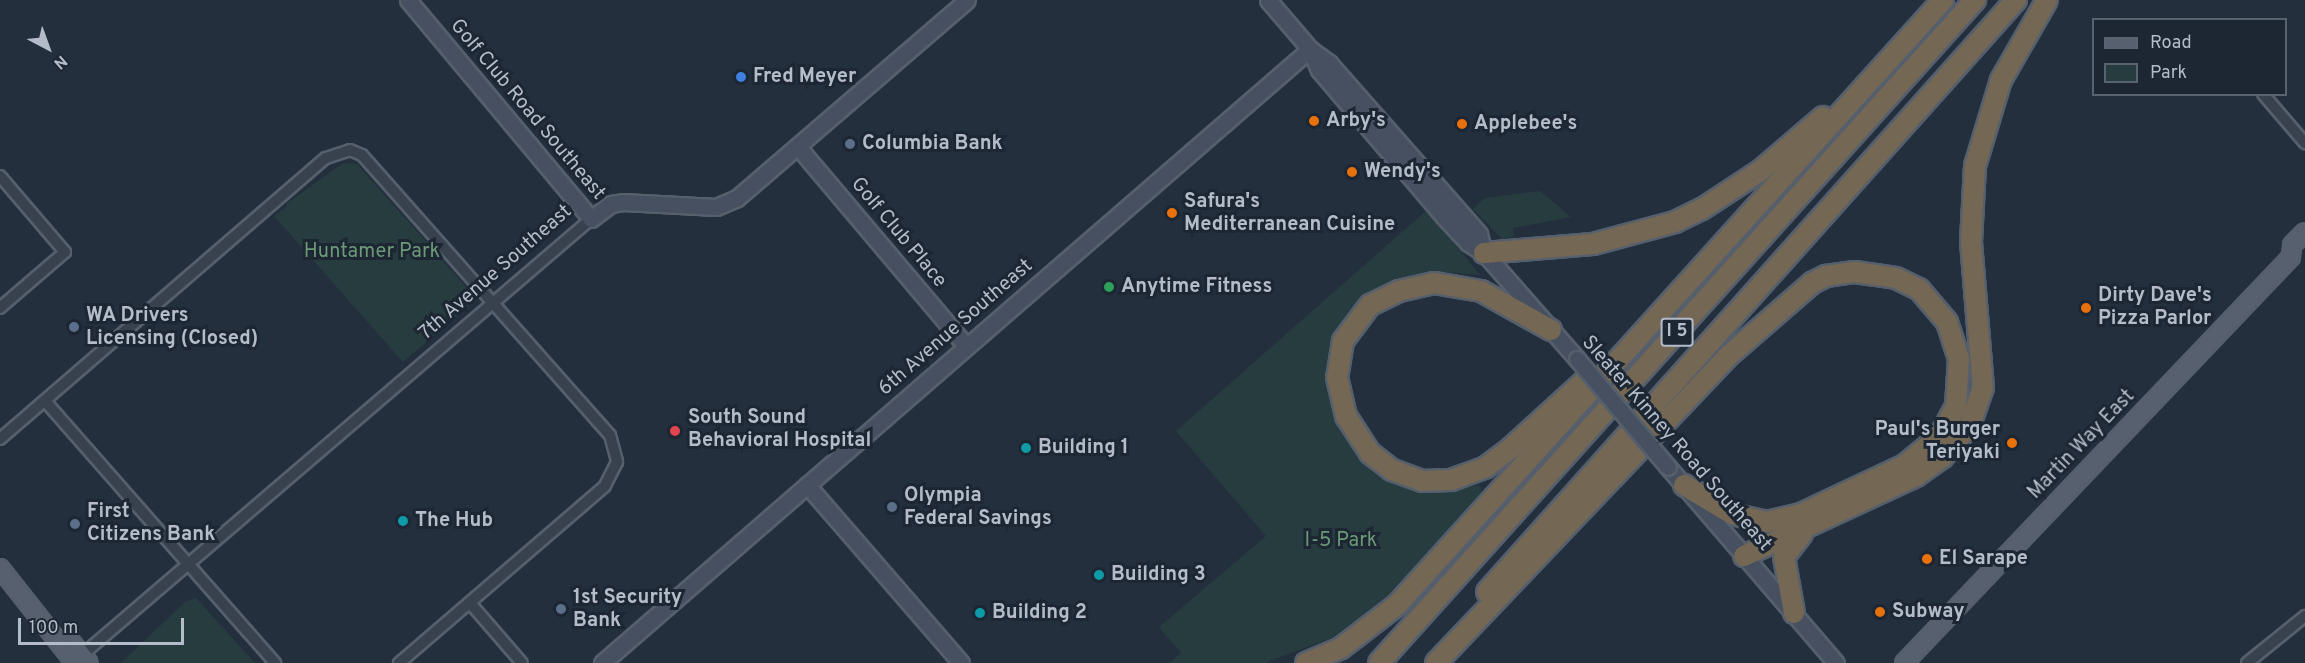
<!DOCTYPE html>
<html>
<head>
<meta charset="utf-8">
<style>
  body { margin:0 }
  #map { position:relative; width:2305px; height:663px; overflow:hidden; background:#242f3e; font-family:Overpass,sans-serif }
  div>[style] { position:absolute }
  .green>* { inset:0; background:#263c3f }
  .roads { filter:drop-shadow(2px 0 #565f6c) drop-shadow(-2px 0 #565f6c) drop-shadow(0 2px #565f6c) drop-shadow(0 -2px #565f6c) }
  .street>* { height:10px; margin:-5px; padding:0 5px; transform-origin:5px; border-radius:5px; background:#38414e }
  .secondary>* { height:15px; margin:-7.5px; padding:0 7.5px; transform-origin:7.5px; border-radius:7.5px; background:#465061 }
  .primary>* { height:16px; margin:-8px; padding:0 8px; transform-origin:8px; border-radius:8px; background:#56606e }
  .highway>* { height:20px; margin:-10px; padding:0 10px; transform-origin:10px; border-radius:10px; background:#746855 }
  .bridges { filter:drop-shadow(2px 0 #565f6c) drop-shadow(-2px 0 #565f6c) drop-shadow(0 2px #565f6c) drop-shadow(0 -2px #565f6c) }
  .secondary-bridge>* { height:15px; margin:-7.5px; padding:0 7.5px; transform-origin:7.5px; border-radius:7.5px; background:#465061 }
  .dots>* { width:16px; height:16px; translate:-50% -50%; box-sizing:border-box; border:3px solid #1d2633; border-radius:50% }
  span { translate:-50% -50%; white-space:nowrap; text-align:center; line-height:1.15; -webkit-text-stroke:6px #1d2633; paint-order:stroke }
  .shield-label span { padding:2px 4px; background:#1d2633; border:2px solid; border-radius:4px; -webkit-text-stroke-width:0 }
  .shield-label { font-size:18px; color:#b4bcc9; font-weight:700 }
  .poi-label { font-size:20px; color:#b4bcc9; font-weight:700 }
  .left { translate:0 -50%; text-align:left }
  .right { translate:-100% -50%; text-align:right }
  .street-label { font-size:20px; color:#b4bcc9 }
  .park-label { font-size:20px; color:#6b9a76 }
  .legend { position:absolute; left:2092px; top:18px; width:195px; height:78px; box-sizing:border-box; background:#1d2633; border:2px solid #59626f; margin:0; padding:8px 10px; list-style:none; font-size:18px; color:#b4bcc9 }
  .legend li { display:flex; align-items:center; gap:12px; height:30px }
  .legend b { width:30px; border:2px solid #59626f }
  .north { position:absolute; left:18px; top:18px; width:60px; height:60px; -webkit-text-stroke:4px #1d2633; paint-order:stroke; rotate:139deg; font-size:16px; font-weight:700; line-height:24px; text-align:center; color:#b4bcc9 }
  .north::after { content:''; display:block; margin:auto; width:21px; height:27px; background:#b4bcc9; clip-path:polygon(50% 0,100% 100%,50% 72%,0 100%) }
  .scale { position:absolute; left:18px; top:618px; width:166px; height:27px; box-sizing:border-box; border:3px solid #b4bcc9; border-top:0; padding-left:8px; font-size:18px; line-height:21px; white-space:nowrap; color:#b4bcc9; -webkit-text-stroke:4px #1d2633; paint-order:stroke }
</style>
</head>
<body>
<div id="map">
  <div class="green">
    <i style="clip-path:polygon(343px 163px,357px 164px,477px 299px,403px 362px,274px 216px,287px 207px,286px 204px)"></i>
    <i style="clip-path:polygon(1540px 191px,1571px 217px,1513px 228px,1514px 236px,1503px 240px,1473px 209px,1484px 198px)"></i>
    <i style="clip-path:polygon(1427px 210px,1480px 275px,1440px 272px,1416px 276px,1390px 286px,1355px 310px,1335px 336px,1328px 363px,1332px 409px,1337px 425px,1373px 472px,1410px 488px,1449px 490px,1480px 485px,1482px 495px,1384px 604px,1350px 631px,1265px 663px,1169px 663px,1181px 653px,1159px 627px,1266px 536px,1176px 431px)"></i>
    <i style="clip-path:polygon(196px 598px,255px 663px,121px 663px,185px 602px)"></i>
  </div>
  <div class="roads">
    <div class="street">
      <i style="left:2263px;top:94px;width:65px;rotate:49.4deg"></i>
      <i style="left:0;top:176px;width:100px;rotate:49.5deg"></i>
      <i style="left:65px;top:252px;width:86px;rotate:139.3deg"></i>
      <i style="left:45px;top:401px;width:349px;rotate:48.7deg"></i>
      <i style="left:0;top:439px;width:430px;rotate:-40.8deg"></i>
      <i style="left:326px;top:158px;width:25px;rotate:-18deg"></i>
      <i style="left:350px;top:150px;width:13px;rotate:23deg"></i>
      <i style="left:362px;top:155px;width:374px;rotate:48.5deg"></i>
      <i style="left:610px;top:435px;width:28px;rotate:75deg"></i>
      <i style="left:617px;top:462px;width:27px;rotate:117deg"></i>
      <i style="left:605px;top:486px;width:272px;rotate:139.3deg"></i>
      <i style="left:470px;top:603px;width:79px;rotate:49.1deg"></i>
      <i style="left:82px;top:655px;width:670px;rotate:-40.58deg"></i>
      <i style="left:2247px;top:663px;width:75px;rotate:-39deg"></i>
    </div>
    <div class="secondary">
      <i style="left:408px;top:0;width:285px;rotate:50.1deg"></i>
      <i style="left:591px;top:219px;width:25px;rotate:-37deg"></i>
      <i style="left:611px;top:204px;width:12px;rotate:-9deg"></i>
      <i style="left:623px;top:202px;width:93px;rotate:3.1deg"></i>
      <i style="left:716px;top:207px;width:23px;rotate:-23deg"></i>
      <i style="left:737px;top:198px;width:303px;rotate:-40.7deg"></i>
      <i style="left:1268px;top:0;width:65px;rotate:49.4deg"></i>
      <i style="left:1310px;top:49px;width:24px;rotate:36deg"></i>
      <i style="left:1329px;top:63px;width:227px;rotate:48.7deg"></i>
      <i style="left:1479px;top:234px;width:20px;rotate:75deg"></i>
      <i style="left:1310px;top:49px;width:23px;rotate:67deg"></i>
      <i style="left:1319px;top:70px;width:193px;rotate:49.6deg"></i>
      <i style="left:1444px;top:217px;width:35px;rotate:47deg"></i>
      <i style="left:1468px;top:243px;width:19px;rotate:32deg"></i>
      <i style="left:1484px;top:253px;width:141px;rotate:48.7deg"></i>
      <i style="left:798px;top:147px;width:260px;rotate:49.8deg"></i>
      <i style="left:1668px;top:467px;width:258px;rotate:49.4deg"></i>
      <i style="left:807px;top:485px;width:235px;rotate:49.1deg"></i>
      <i style="left:602px;top:663px;width:937px;rotate:-40.93deg"></i>
    </div>
    <div class="primary">
      <i style="left:0;top:568px;width:121px;rotate:51.7deg"></i>
      <i style="left:72px;top:643px;width:26px;rotate:50deg"></i>
      <i style="left:1904px;top:663px;width:561px;rotate:-46.37deg"></i>
      <i style="left:2291px;top:257px;width:12px;rotate:-85deg"></i>
      <i style="left:2292px;top:245px;width:18px;rotate:-45deg"></i>
    </div>
    <div class="highway">
      <i style="left:1484px;top:253px;width:109px;rotate:-4.7deg"></i>
      <i style="left:1593px;top:244px;width:85px;rotate:-15deg"></i>
      <i style="left:1675px;top:222px;width:30px;rotate:-26deg"></i>
      <i style="left:1702px;top:209px;width:69px;rotate:-33.2deg"></i>
      <i style="left:1760px;top:171px;width:83px;rotate:-40.6deg"></i>
      <i style="left:1551px;top:330px;width:80px;rotate:-150.9deg"></i>
      <i style="left:1481px;top:291px;width:48px;rotate:-170.3deg"></i>
      <i style="left:1434px;top:283px;width:36px;rotate:167deg"></i>
      <i style="left:1399px;top:291px;width:32px;rotate:154deg"></i>
      <i style="left:1370px;top:305px;width:45px;rotate:126.9deg"></i>
      <i style="left:1343px;top:341px;width:36px;rotate:99deg"></i>
      <i style="left:1337px;top:377px;width:40px;rotate:77deg"></i>
      <i style="left:1346px;top:416px;width:44px;rotate:57deg"></i>
      <i style="left:1370px;top:453px;width:28px;rotate:38deg"></i>
      <i style="left:1392px;top:470px;width:32px;rotate:20deg"></i>
      <i style="left:1422px;top:481px;width:29px;rotate:-2deg"></i>
      <i style="left:1451px;top:480px;width:37px;rotate:-20deg"></i>
      <i style="left:1486px;top:467px;width:30px;rotate:-37deg"></i>
      <i style="left:1510px;top:449px;width:107px;rotate:-42.3deg"></i>
      <i style="left:1744px;top:556px;width:190px;rotate:-24.9deg"></i>
      <i style="left:1916px;top:476px;width:32px;rotate:-35deg"></i>
      <i style="left:1942px;top:458px;width:43px;rotate:-49.7deg"></i>
      <i style="left:1970px;top:425px;width:39px;rotate:-71deg"></i>
      <i style="left:1983px;top:388px;width:146px;rotate:-94.7deg"></i>
      <i style="left:1971px;top:242px;width:76px;rotate:-87deg"></i>
      <i style="left:1975px;top:166px;width:90px;rotate:-73.2deg"></i>
      <i style="left:2001px;top:80px;width:92px;rotate:-60.1deg"></i>
      <i style="left:1487px;top:592px;width:794px;rotate:-48.22deg"></i>
      <i style="left:1794px;top:613px;width:57px;rotate:-100.1deg"></i>
      <i style="left:1784px;top:557px;width:29px;rotate:-52deg"></i>
      <i style="left:1306px;top:663px;width:38px;rotate:-23deg"></i>
      <i style="left:1341px;top:648px;width:71px;rotate:-37.5deg"></i>
      <i style="left:1397px;top:605px;width:815px;rotate:-47.93deg"></i>
      <i style="left:1379px;top:663px;width:892px;rotate:-48.05deg"></i>
      <i style="left:1436px;top:663px;width:422px;rotate:-46.4deg"></i>
      <i style="left:1727px;top:357px;width:113px;rotate:-41deg"></i>
      <i style="left:1812px;top:283px;width:16px;rotate:-27deg"></i>
      <i style="left:1826px;top:276px;width:29px;rotate:-8deg"></i>
      <i style="left:1855px;top:272px;width:41px;rotate:8.3deg"></i>
      <i style="left:1896px;top:278px;width:25px;rotate:26deg"></i>
      <i style="left:1919px;top:289px;width:43px;rotate:49.7deg"></i>
      <i style="left:1947px;top:322px;width:38px;rotate:72deg"></i>
      <i style="left:1959px;top:358px;width:48px;rotate:93.6deg"></i>
      <i style="left:1956px;top:406px;width:34px;rotate:118deg"></i>
      <i style="left:1940px;top:436px;width:45px;rotate:140.4deg"></i>
      <i style="left:1905px;top:465px;width:115px;rotate:154.8deg"></i>
      <i style="left:1801px;top:514px;width:35px;rotate:167deg"></i>
      <i style="left:1767px;top:522px;width:36px;rotate:-167deg"></i>
      <i style="left:1732px;top:514px;width:56px;rotate:-148.9deg"></i>
    </div>
  </div>
  <div class="bridges">
    <div class="secondary-bridge">
      <i style="left:1577px;top:359px;width:141px;rotate:49.9deg"></i>
    </div>
  </div>
  <div class="dots">
    <i style="left:741px;top:77px;background:#3f7fe0"></i>
    <i style="left:1314px;top:121px;background:#e8710a"></i>
    <i style="left:1462px;top:124px;background:#e8710a"></i>
    <i style="left:850px;top:144px;background:#5c6f8a"></i>
    <i style="left:1352px;top:172px;background:#e8710a"></i>
    <i style="left:1172px;top:213px;background:#e8710a"></i>
    <i style="left:1109px;top:287px;background:#2e9e5b"></i>
    <i style="left:2086px;top:308px;background:#e8710a"></i>
    <i style="left:74px;top:327px;background:#5c6f8a"></i>
    <i style="left:675px;top:431px;background:#e0444e"></i>
    <i style="left:2012px;top:443px;background:#e8710a"></i>
    <i style="left:1026px;top:448px;background:#0f9aa8"></i>
    <i style="left:892px;top:507px;background:#5c6f8a"></i>
    <i style="left:403px;top:521px;background:#0f9aa8"></i>
    <i style="left:75px;top:524px;background:#5c6f8a"></i>
    <i style="left:1927px;top:559px;background:#e8710a"></i>
    <i style="left:1099px;top:575px;background:#0f9aa8"></i>
    <i style="left:561px;top:609px;background:#5c6f8a"></i>
    <i style="left:1880px;top:612px;background:#e8710a"></i>
    <i style="left:980px;top:613px;background:#0f9aa8"></i>
  </div>
  <div class="shield-label">
    <span style="left:1677px;top:332px">I 5</span>
  </div>
  <div class="poi-label">
    <span class="left" style="left:753px;top:77px">Fred Meyer</span>
    <span class="left" style="left:1326px;top:121px">Arby's</span>
    <span class="left" style="left:1474px;top:124px">Applebee's</span>
    <span class="left" style="left:862px;top:144px">Columbia Bank</span>
    <span class="left" style="left:1364px;top:172px">Wendy's</span>
    <span class="left" style="left:1184px;top:214px">Safura's<br>Mediterranean Cuisine</span>
    <span class="left" style="left:1121px;top:287px">Anytime Fitness</span>
    <span class="left" style="left:2098px;top:308px">Dirty Dave's<br>Pizza Parlor</span>
    <span class="left" style="left:86px;top:328px">WA Drivers<br>Licensing (Closed)</span>
    <span class="left" style="left:688px;top:430px">South Sound<br>Behavioral Hospital</span>
    <span class="right" style="left:2000px;top:442px">Paul's Burger<br>Teriyaki</span>
    <span class="left" style="left:1038px;top:448px">Building 1</span>
    <span class="left" style="left:904px;top:508px">Olympia<br>Federal Savings</span>
    <span class="left" style="left:87px;top:524px">First<br>Citizens Bank</span>
    <span class="left" style="left:415px;top:521px">The Hub</span>
    <span class="left" style="left:1939px;top:559px">El Sarape</span>
    <span class="left" style="left:1111px;top:575px">Building 3</span>
    <span class="left" style="left:573px;top:610px">1st Security<br>Bank</span>
    <span class="left" style="left:1892px;top:612px">Subway</span>
    <span class="left" style="left:992px;top:613px">Building 2</span>
  </div>
  <div class="street-label">
    <span style="left:527px;top:110px;rotate:50deg">Golf Club Road Southeast</span>
    <span style="left:898px;top:233px;rotate:50deg">Golf Club Place</span>
    <span style="left:496px;top:273px;rotate:-41deg">7th Avenue Southeast</span>
    <span style="left:956px;top:328px;rotate:-41deg">6th Avenue Southeast</span>
    <span style="left:1676px;top:444px;rotate:49deg">Sleater Kinney Road Southeast</span>
    <span style="left:2082px;top:445px;rotate:-46deg">Martin Way East</span>
  </div>
  <div class="park-label">
    <span style="left:372px;top:252px">Huntamer Park</span>
    <span style="left:1341px;top:541px">I-5 Park</span>
  </div>
  <ul class="legend">
  <li><b style="height:8px;background:#56606e"></b>Road</li>
  <li><b style="height:16px;background:#263c3f"></b>Park</li>
  </ul>
  <div class="north">N</div>
  <div class="scale">100 m</div>
</div>
</body>
</html>
